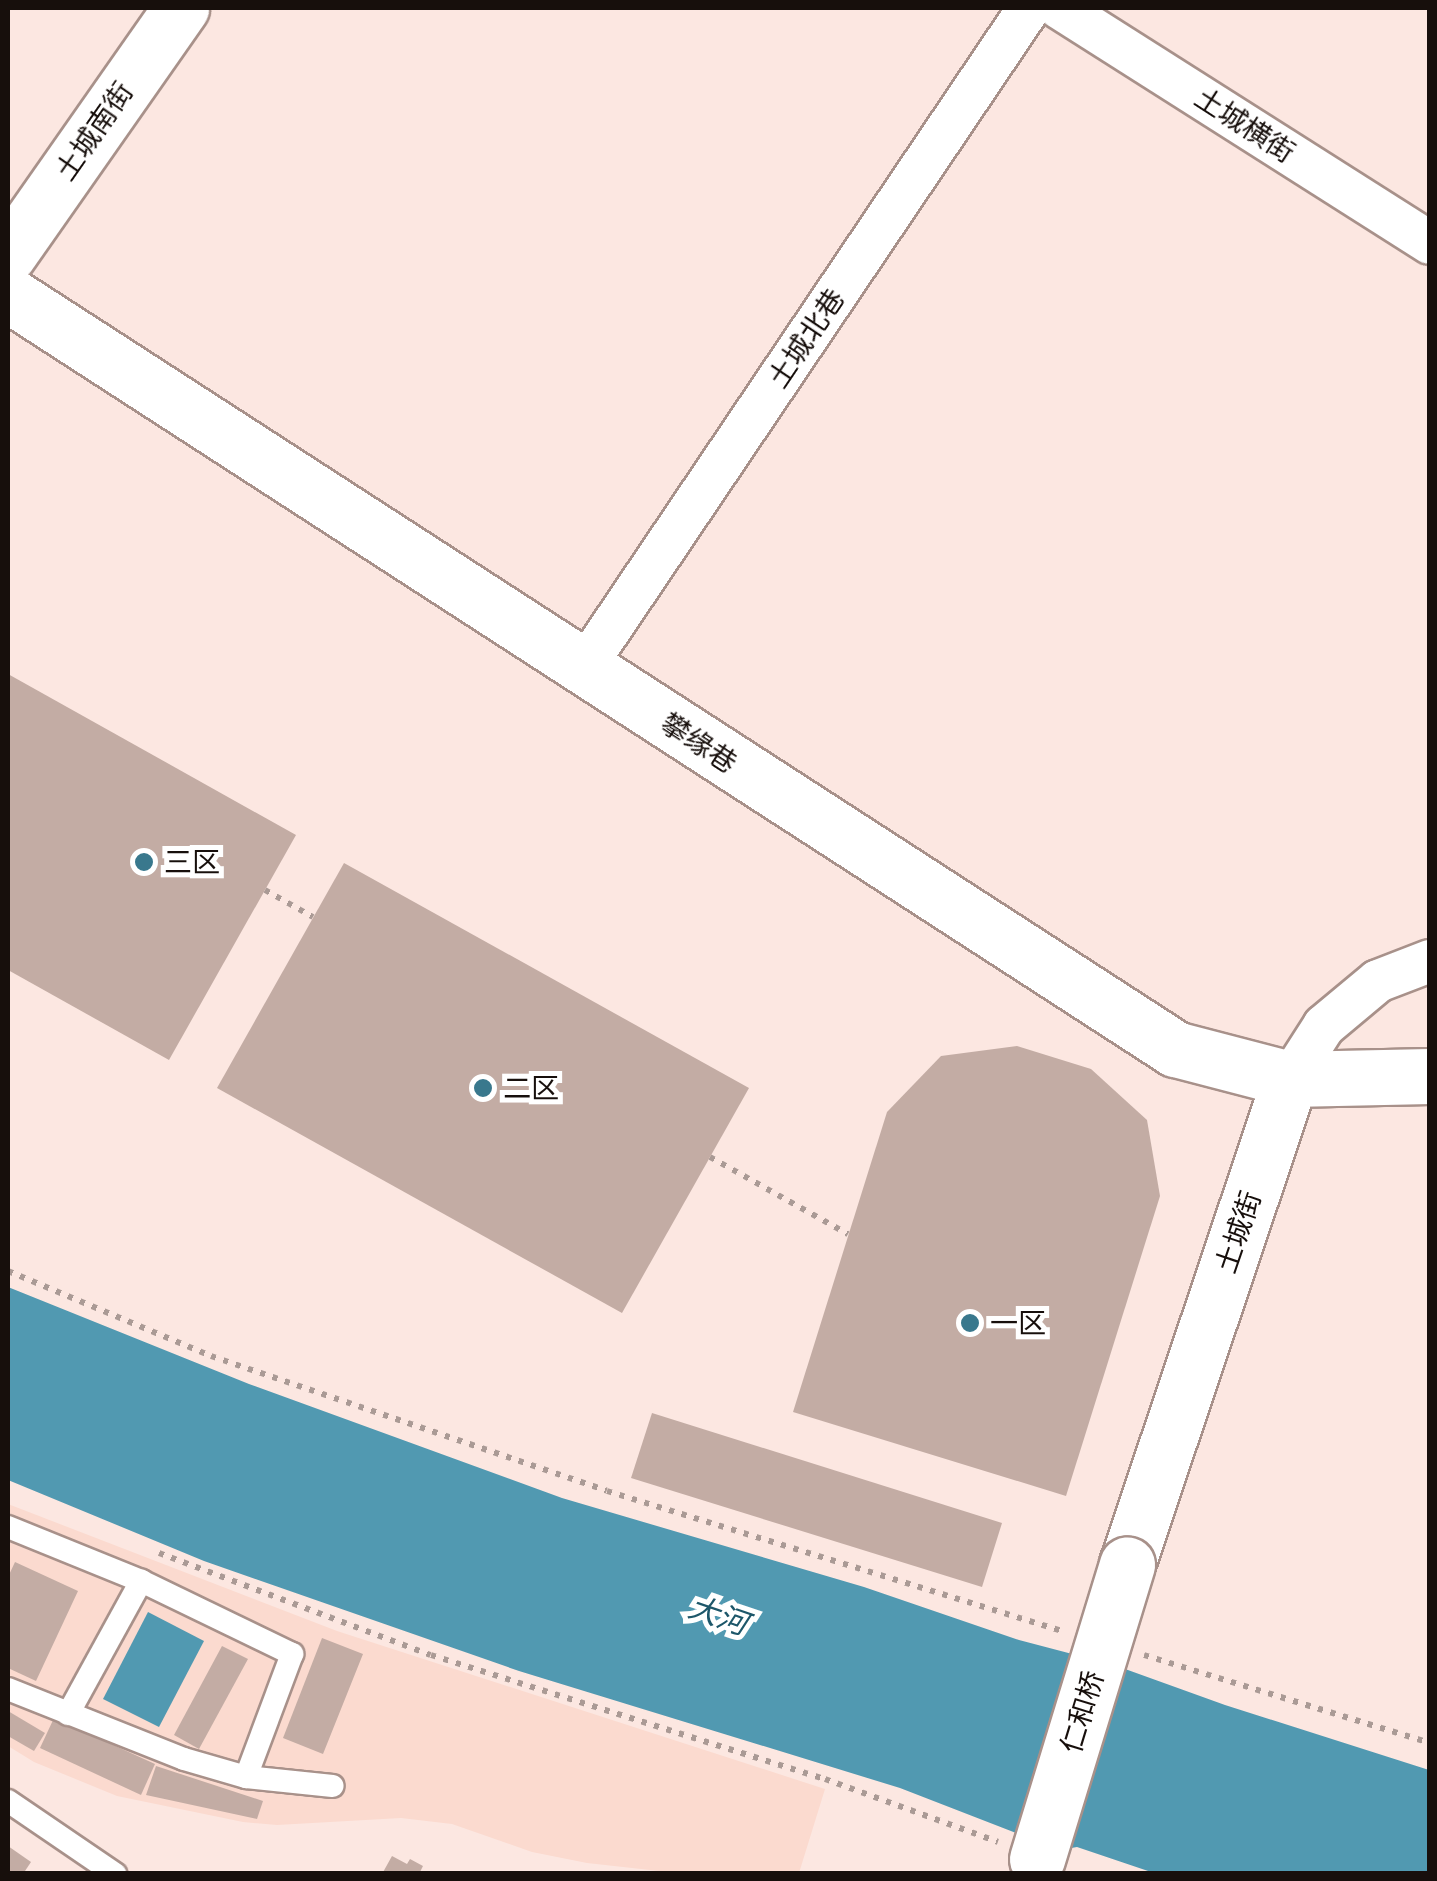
<!DOCTYPE html>
<html>
<head>
<meta charset="utf-8">
<style>
  body { margin:0 }
  #map { position:relative; width:1437px; height:1881px; overflow:hidden; background:#fce7e1; font-family:Montserrat,"Noto Sans SC",sans-serif }
  div>[style] { position:absolute }
  .built>* { inset:0; background:#fbdacf }
  .water>* { inset:0; background:#5199b1 }
  .building>* { inset:0; background:#c3aca4 }
  .path>* { height:6px; margin-top:-3px; transform-origin:0; background:repeating-linear-gradient(90deg,#aa9a95 0 5px,transparent 0 13px) }
  .roads { filter:drop-shadow(2px 0 #a8918a) drop-shadow(-2px 0 #a8918a) drop-shadow(0 2px #a8918a) drop-shadow(0 -2px #a8918a) }
  .lane>* { height:22px; margin:-11px; padding:0 11px; transform-origin:11px; border-radius:11px; background:#fff }
  .street>* { height:42px; margin:-21px; padding:0 21px; transform-origin:21px; border-radius:21px; background:#fff }
  .secondary>* { height:55px; margin:-27.5px; padding:0 27.5px; transform-origin:27.5px; border-radius:27.5px; background:#fff }
  .bridges { filter:drop-shadow(2px 0 #a8918a) drop-shadow(-2px 0 #a8918a) drop-shadow(0 2px #a8918a) drop-shadow(0 -2px #a8918a) }
  .secondary-bridge>* { height:55px; margin:-27.5px; padding:0 27.5px; transform-origin:27.5px; border-radius:27.5px; background:#fff }
  .dots>* { width:28px; height:28px; translate:-50% -50%; box-sizing:border-box; border:5px solid #fff; border-radius:50% }
  span { translate:-50% -50%; white-space:nowrap; text-align:center; line-height:1.15; -webkit-text-stroke:10px #fff; paint-order:stroke }
  .street-label { font-size:28px; color:#170f0c }
  .poi-label { font-size:28px; color:#170f0c }
  .left { translate:0 -50%; text-align:left }
  .water-label { font-size:30px; color:#1d576a; font-style:italic }
  .frame { position:absolute; inset:0; border:10px solid #170f0c; pointer-events:none }
</style>
</head>
<body>
<div id="map">
  <div class="built">
    <i style="clip-path:polygon(8px 1504px,337px 1631px,825px 1789px,799px 1873px,686px 1874px,587px 1863px,532px 1852px,452px 1824px,401px 1818px,277px 1825px,243px 1822px,117px 1796px,34px 1762px,8px 1746px)"></i>
  </div>
  <div class="water">
    <i style="clip-path:polygon(8px 1287px,249px 1384px,562px 1498px,864px 1587px,1019px 1640px,1114px 1665px,1225px 1705px,1429px 1770px,1429px 1873px,1154px 1873px,1077px 1847px,1060px 1850px,900px 1788px,519px 1671px,204px 1561px,8px 1480px)"></i>
    <i style="clip-path:polygon(148px 1612px,204px 1641px,159px 1727px,103px 1699px)"></i>
  </div>
  <div class="building">
    <i style="clip-path:polygon(8px 674px,296px 835px,169px 1060px,8px 970px)"></i>
    <i style="clip-path:polygon(344px 863px,749px 1088px,622px 1313px,217px 1088px)"></i>
    <i style="clip-path:polygon(1017px 1046px,1091px 1069px,1147px 1120px,1160px 1196px,1066px 1496px,793px 1412px,887px 1112px,941px 1056px)"></i>
    <i style="clip-path:polygon(652px 1413px,1002px 1523px,982px 1587px,631px 1478px)"></i>
    <i style="clip-path:polygon(15px 1562px,78px 1591px,36px 1681px,8px 1668px,8px 1577px)"></i>
    <i style="clip-path:polygon(322px 1638px,363px 1654px,323px 1754px,283px 1738px)"></i>
    <i style="clip-path:polygon(222px 1646px,248px 1659px,199px 1749px,174px 1735px)"></i>
    <i style="clip-path:polygon(8px 1711px,45px 1733px,34px 1751px,8px 1736px)"></i>
    <i style="clip-path:polygon(54px 1718px,155px 1764px,141px 1795px,40px 1748px)"></i>
    <i style="clip-path:polygon(156px 1766px,263px 1801px,257px 1819px,146px 1795px)"></i>
    <i style="clip-path:polygon(8px 1846px,31px 1862px,23px 1874px,8px 1874px)"></i>
    <i style="clip-path:polygon(392px 1856px,407px 1864px,410px 1859px,423px 1866px,419px 1874px,382px 1874px)"></i>
  </div>
  <div class="path">
    <i style="left:265px;top:890px;width:55px;rotate:29.4deg"></i>
    <i style="left:710px;top:1157px;width:158px;rotate:29.2deg"></i>
    <i style="left:8px;top:1271px;width:220px;rotate:22.7deg"></i>
    <i style="left:211px;top:1356px;width:418px;rotate:18.8deg"></i>
    <i style="left:607px;top:1491px;width:474px;rotate:17.1deg"></i>
    <i style="left:159px;top:1553px;width:290px;rotate:20.6deg"></i>
    <i style="left:431px;top:1655px;width:413px;rotate:17.5deg"></i>
    <i style="left:825px;top:1779px;width:184px;rotate:20deg"></i>
    <i style="left:1144px;top:1655px;width:299px;rotate:17.1deg"></i>
  </div>
  <div class="roads">
    <div class="lane">
      <i style="left:8px;top:1527px;width:144px;rotate:22.1deg"></i>
      <i style="left:141px;top:1581px;width:168px;rotate:25.8deg"></i>
      <i style="left:292px;top:1654px;width:131px;rotate:110.5deg"></i>
      <i style="left:8px;top:1689px;width:189px;rotate:21.7deg"></i>
      <i style="left:184px;top:1759px;width:65px;rotate:16.2deg"></i>
      <i style="left:246px;top:1777px;width:87px;rotate:5.9deg"></i>
      <i style="left:68px;top:1714px;width:152px;rotate:-61.2deg"></i>
      <i style="left:8px;top:1801px;width:130px;rotate:34.3deg"></i>
    </div>
    <div class="street">
      <i style="left:1060px;top:8px;width:438px;rotate:32.4deg"></i>
      <i style="left:583px;top:669px;width:797px;rotate:-55.99deg"></i>
      <i style="left:1290px;top:1079px;width:63px;rotate:-57.3deg"></i>
      <i style="left:1324px;top:1026px;width:70px;rotate:-39.8deg"></i>
      <i style="left:1378px;top:981px;width:56px;rotate:-21deg"></i>
    </div>
    <div class="secondary">
      <i style="left:8px;top:255px;width:302px;rotate:-55deg"></i>
      <i style="left:8px;top:294px;width:1390px;rotate:32.9deg"></i>
      <i style="left:1175px;top:1049px;width:119px;rotate:14.6deg"></i>
      <i style="left:1290px;top:1079px;width:140px;rotate:-1.2deg"></i>
      <i style="left:1127px;top:1564px;width:512px;rotate:-71.42deg"></i>
    </div>
  </div>
  <div class="bridges">
    <div class="secondary-bridge">
      <i style="left:1037px;top:1859px;width:308px;rotate:-73deg"></i>
    </div>
  </div>
  <div class="dots">
    <i style="left:144px;top:862px;background:#39788d"></i>
    <i style="left:483px;top:1088px;background:#39788d"></i>
    <i style="left:970px;top:1323px;background:#39788d"></i>
  </div>
  <div class="street-label">
    <span style="left:1245px;top:125px;rotate:33deg">土城横街</span>
    <span style="left:94px;top:131px;rotate:-55deg">土城南街</span>
    <span style="left:806px;top:338px;rotate:-56deg">土城北巷</span>
    <span style="left:699px;top:743px;rotate:33deg">攀缘巷</span>
    <span style="left:1238px;top:1232px;rotate:-71deg">土城街</span>
    <span style="left:1082px;top:1712px;rotate:-73deg">仁和桥</span>
  </div>
  <div class="poi-label">
    <span class="left" style="left:164px;top:862px">三区</span>
    <span class="left" style="left:503px;top:1088px">二区</span>
    <span class="left" style="left:990px;top:1323px">一区</span>
  </div>
  <div class="water-label">
    <span style="left:718px;top:1616px;rotate:19deg">大河</span>
  </div>
  <div class="frame"></div>
</div>
</body>
</html>
